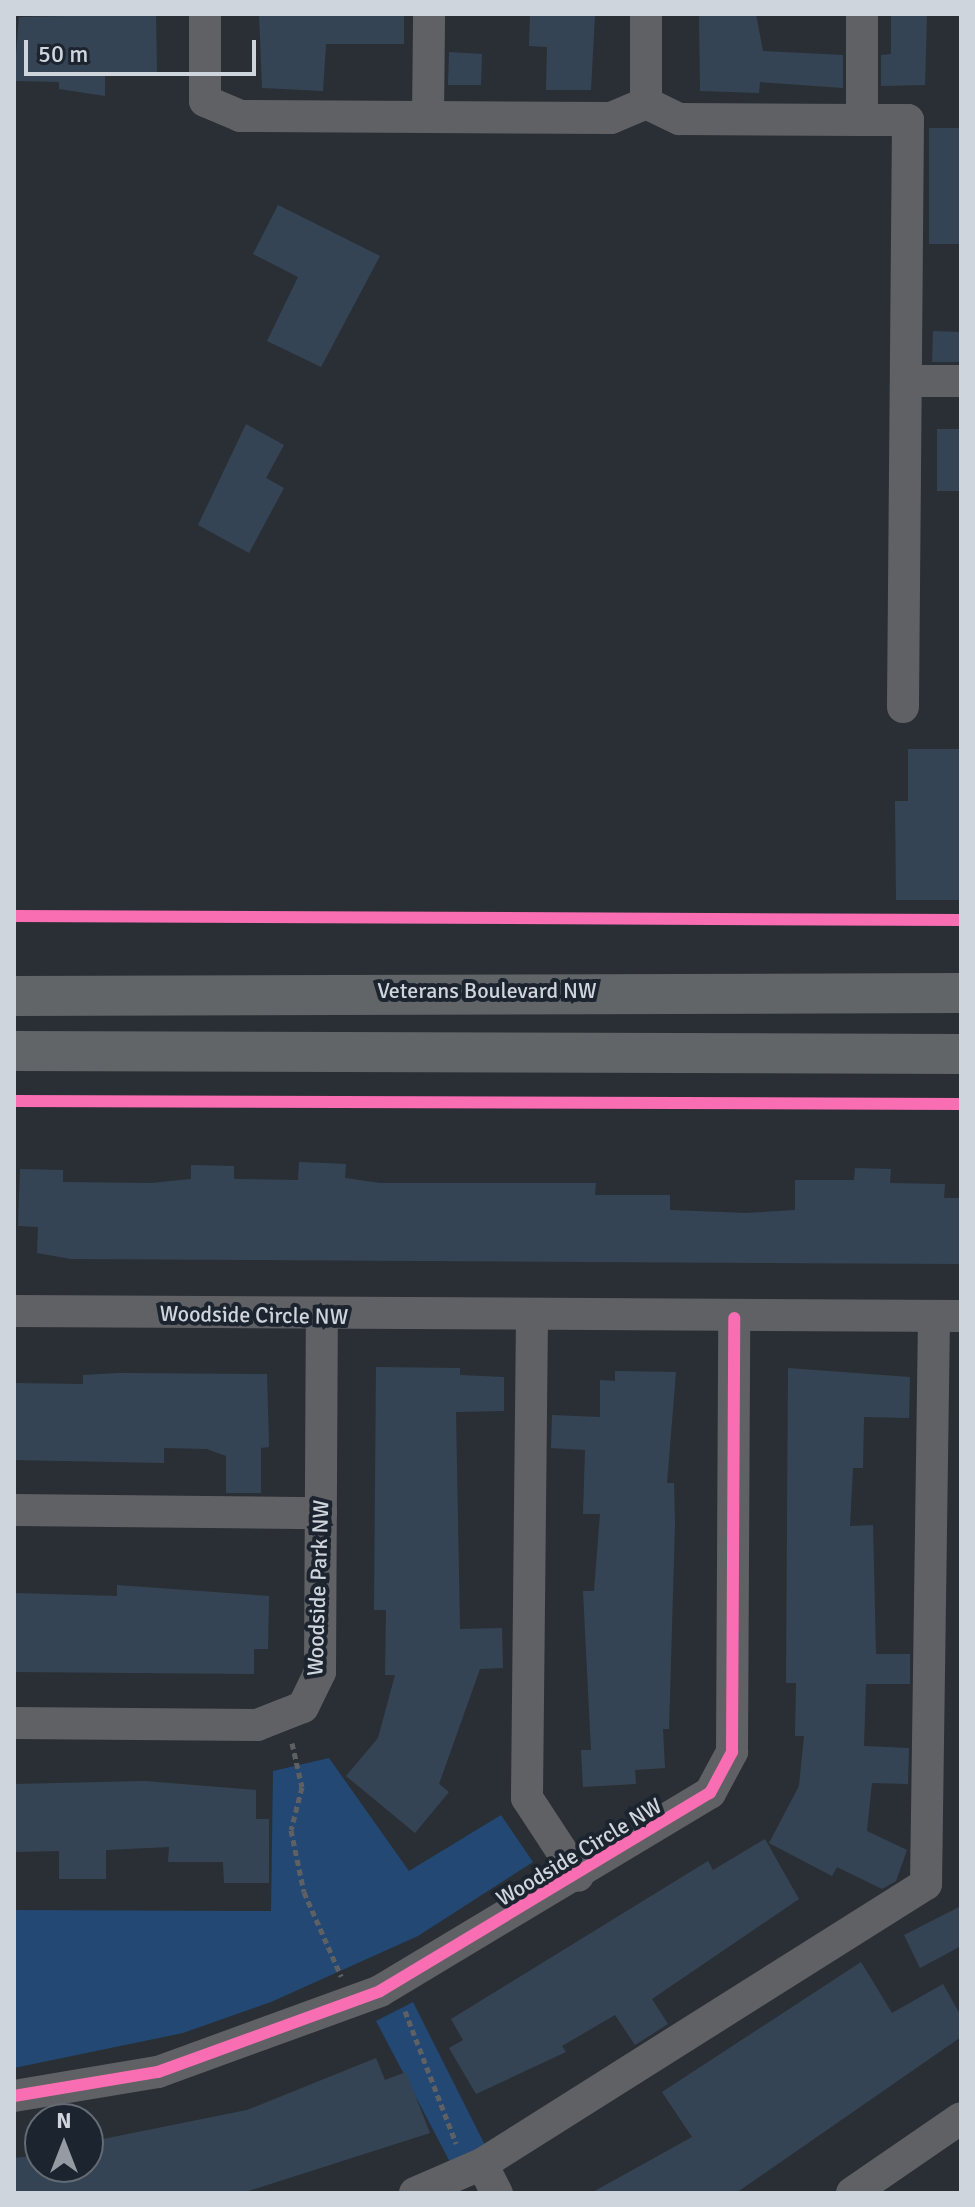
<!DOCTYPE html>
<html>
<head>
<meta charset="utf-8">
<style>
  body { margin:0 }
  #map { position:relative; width:975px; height:2207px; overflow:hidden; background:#2a2f35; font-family:Signika,sans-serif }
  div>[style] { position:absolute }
  .green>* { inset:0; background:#224873 }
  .building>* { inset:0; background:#354454 }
  .path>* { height:5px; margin-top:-2.5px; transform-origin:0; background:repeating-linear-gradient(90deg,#5e6063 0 6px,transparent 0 10px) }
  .minor>* { height:32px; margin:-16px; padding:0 16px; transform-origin:16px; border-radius:16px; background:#606164 }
  .major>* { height:40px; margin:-20px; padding:0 20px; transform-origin:20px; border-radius:20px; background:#616568 }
  .cycleway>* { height:12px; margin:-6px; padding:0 6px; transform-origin:6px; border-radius:6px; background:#f96db3 }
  span { translate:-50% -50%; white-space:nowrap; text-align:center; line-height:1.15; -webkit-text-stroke:8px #1c242f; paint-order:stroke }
  .street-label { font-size:22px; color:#cfd5dc }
  .frame { position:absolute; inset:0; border:16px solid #cfd5dc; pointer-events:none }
  .north { position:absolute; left:24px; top:2103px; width:80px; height:80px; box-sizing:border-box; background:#1c242f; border:2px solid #646b74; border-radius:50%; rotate:0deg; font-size:22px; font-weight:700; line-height:32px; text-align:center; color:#cfd5dc }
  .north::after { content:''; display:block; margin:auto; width:28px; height:36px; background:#959ba2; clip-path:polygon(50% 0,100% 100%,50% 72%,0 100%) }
  .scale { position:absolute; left:24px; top:40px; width:232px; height:36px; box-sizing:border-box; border:4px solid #cfd5dc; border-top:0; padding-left:10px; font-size:24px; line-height:28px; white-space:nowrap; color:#cfd5dc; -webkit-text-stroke:6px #1c242f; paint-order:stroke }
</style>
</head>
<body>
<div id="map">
  <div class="green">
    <i style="clip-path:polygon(329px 1758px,409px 1871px,501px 1815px,533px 1862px,418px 1936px,271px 2002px,183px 2033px,14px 2068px,14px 1910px,271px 1911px,273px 1771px)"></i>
    <i style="clip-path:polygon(413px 2002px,485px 2145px,450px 2162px,376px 2021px)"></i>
  </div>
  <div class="building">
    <i style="clip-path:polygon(156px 14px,157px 75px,105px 75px,105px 96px,59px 89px,59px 82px,14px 81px,19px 17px)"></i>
    <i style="clip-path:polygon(259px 14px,404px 14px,404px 44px,326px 44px,323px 91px,262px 88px)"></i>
    <i style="clip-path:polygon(530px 14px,595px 14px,591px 90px,546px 90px,547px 47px,529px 46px)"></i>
    <i style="clip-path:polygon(699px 14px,756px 14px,763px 51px,843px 55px,843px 88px,760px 82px,759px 93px,700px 91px)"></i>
    <i style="clip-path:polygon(891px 14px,927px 14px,925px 85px,881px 86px,881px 55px,891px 54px)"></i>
    <i style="clip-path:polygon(449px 52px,482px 54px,481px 85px,448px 85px)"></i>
    <i style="clip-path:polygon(929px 128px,961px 128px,961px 244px,929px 244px)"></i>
    <i style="clip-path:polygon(278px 205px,380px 256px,321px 367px,267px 341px,298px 277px,253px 254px)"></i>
    <i style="clip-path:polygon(933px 331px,961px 332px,961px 362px,932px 362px)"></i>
    <i style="clip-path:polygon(246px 424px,284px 445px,266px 478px,284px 488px,249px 553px,198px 525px)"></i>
    <i style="clip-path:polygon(937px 429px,961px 429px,961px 491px,937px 491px)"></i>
    <i style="clip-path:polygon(908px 749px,961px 749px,961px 900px,896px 900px,895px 801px,908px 801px)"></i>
    <i style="clip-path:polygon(299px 1162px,346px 1164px,345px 1178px,380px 1183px,596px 1183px,595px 1195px,670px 1195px,670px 1210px,746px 1213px,795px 1210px,795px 1180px,854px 1180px,855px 1168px,891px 1169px,890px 1183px,945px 1184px,944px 1198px,961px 1198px,961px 1264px,71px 1259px,37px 1253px,38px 1227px,18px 1226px,20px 1169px,63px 1170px,63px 1182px,151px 1183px,191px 1179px,191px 1165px,234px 1166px,234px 1179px,298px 1180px)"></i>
    <i style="clip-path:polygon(376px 1367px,460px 1368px,460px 1375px,504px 1377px,504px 1411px,456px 1412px,460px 1629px,502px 1628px,503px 1668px,480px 1669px,439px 1784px,449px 1792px,415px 1833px,346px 1776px,378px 1738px,395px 1675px,385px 1675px,386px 1610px,374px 1610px)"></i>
    <i style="clip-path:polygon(788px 1368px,910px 1377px,909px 1418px,864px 1417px,863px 1468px,853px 1468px,850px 1526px,873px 1525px,876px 1654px,910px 1654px,910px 1684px,866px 1684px,864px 1746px,909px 1748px,908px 1784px,872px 1783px,867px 1831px,907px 1850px,896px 1881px,882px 1889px,837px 1867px,832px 1876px,769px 1843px,799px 1786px,804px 1736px,795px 1736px,796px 1683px,786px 1683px)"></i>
    <i style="clip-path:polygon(615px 1371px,676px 1372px,667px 1483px,674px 1483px,675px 1524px,669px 1729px,663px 1729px,665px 1768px,635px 1770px,636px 1784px,583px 1787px,581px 1750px,591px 1750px,583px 1591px,594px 1591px,600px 1514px,583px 1514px,585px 1450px,551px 1448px,552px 1415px,600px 1417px,600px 1380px,615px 1381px)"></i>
    <i style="clip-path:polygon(118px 1373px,267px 1374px,269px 1447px,261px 1448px,261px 1493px,226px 1493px,226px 1456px,207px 1449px,164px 1448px,164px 1463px,14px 1460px,14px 1383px,83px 1384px,83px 1375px)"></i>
    <i style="clip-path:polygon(117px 1585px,269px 1596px,268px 1649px,254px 1649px,254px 1674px,14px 1672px,14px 1593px,117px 1596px)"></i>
    <i style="clip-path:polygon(145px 1781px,256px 1790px,256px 1819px,269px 1819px,269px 1883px,224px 1883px,223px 1862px,168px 1862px,169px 1847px,106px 1850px,106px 1879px,59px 1879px,59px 1851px,14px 1852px,14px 1784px)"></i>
    <i style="clip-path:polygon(765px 1839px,799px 1899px,652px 1999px,668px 2024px,635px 2045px,615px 2015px,562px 2046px,566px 2052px,476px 2094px,449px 2048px,463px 2040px,451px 2019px,708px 1861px,713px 1870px)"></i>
    <i style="clip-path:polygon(961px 1906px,961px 1946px,920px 1968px,904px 1935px)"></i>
    <i style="clip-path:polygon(861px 1962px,892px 2013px,943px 1984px,961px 2016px,961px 2037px,736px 2193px,591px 2193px,692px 2137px,662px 2092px)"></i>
    <i style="clip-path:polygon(376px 2058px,385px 2080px,406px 2072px,430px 2133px,242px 2193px,14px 2193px,14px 2158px,40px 2155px,40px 2167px,88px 2167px,88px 2142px,247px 2110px)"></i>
  </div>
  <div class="path">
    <i style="left:292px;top:1743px;width:45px;rotate:77.2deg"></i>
    <i style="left:302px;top:1787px;width:44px;rotate:104.3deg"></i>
    <i style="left:291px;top:1830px;width:63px;rotate:78.2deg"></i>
    <i style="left:304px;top:1892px;width:92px;rotate:66.2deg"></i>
    <i style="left:405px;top:2011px;width:142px;rotate:68.9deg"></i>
  </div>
  <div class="minor">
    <i style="left:205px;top:14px;width:87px;rotate:90deg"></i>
    <i style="left:205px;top:101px;width:38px;rotate:23deg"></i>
    <i style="left:240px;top:116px;width:371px;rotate:0.3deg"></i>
    <i style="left:611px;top:118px;width:38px;rotate:-23deg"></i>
    <i style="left:646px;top:103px;width:37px;rotate:26deg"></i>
    <i style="left:679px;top:119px;width:183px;rotate:0.3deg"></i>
    <i style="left:862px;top:120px;width:106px;rotate:-90deg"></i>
    <i style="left:646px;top:103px;width:89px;rotate:-90deg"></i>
    <i style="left:428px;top:117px;width:103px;rotate:-89.4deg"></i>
    <i style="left:862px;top:120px;width:46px"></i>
    <i style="left:908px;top:120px;width:587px;rotate:90.49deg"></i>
    <i style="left:906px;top:381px;width:55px"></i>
    <i style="left:14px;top:1311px;width:947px;rotate:0.3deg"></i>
    <i style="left:532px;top:1317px;width:481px;rotate:90.6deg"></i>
    <i style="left:527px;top:1798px;width:93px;rotate:56.8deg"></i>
    <i style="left:14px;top:1510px;width:307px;rotate:0.6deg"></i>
    <i style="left:14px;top:1723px;width:243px;rotate:0.5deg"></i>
    <i style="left:257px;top:1725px;width:49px;rotate:-21.4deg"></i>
    <i style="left:303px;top:1707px;width:39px;rotate:-64deg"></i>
    <i style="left:320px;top:1672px;width:356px;rotate:-89.7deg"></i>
    <i style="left:14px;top:2096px;width:146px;rotate:-9.5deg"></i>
    <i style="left:158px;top:2072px;width:236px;rotate:-20deg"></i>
    <i style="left:380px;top:1991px;width:385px;rotate:-31deg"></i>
    <i style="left:710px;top:1793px;width:47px;rotate:-61.8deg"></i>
    <i style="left:732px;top:1752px;width:434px;rotate:-89.7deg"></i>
    <i style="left:482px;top:2164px;width:33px;rotate:63deg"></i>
    <i style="left:415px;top:2193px;width:73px;rotate:-23.4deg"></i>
    <i style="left:482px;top:2164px;width:525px;rotate:-32.24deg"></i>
    <i style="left:926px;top:1884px;width:567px;rotate:-89.19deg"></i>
    <i style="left:852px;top:2193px;width:132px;rotate:-34.5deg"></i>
  </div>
  <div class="major">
    <i style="left:14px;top:996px;width:947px;rotate:-0.18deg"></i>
    <i style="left:14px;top:1051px;width:947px;rotate:0.18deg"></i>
  </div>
  <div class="cycleway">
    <i style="left:14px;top:916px;width:947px;rotate:0.24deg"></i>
    <i style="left:14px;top:1101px;width:947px;rotate:0.18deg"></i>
    <i style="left:14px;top:2096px;width:146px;rotate:-9.5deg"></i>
    <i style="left:158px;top:2072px;width:236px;rotate:-20deg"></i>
    <i style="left:380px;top:1991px;width:385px;rotate:-31deg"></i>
    <i style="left:710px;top:1793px;width:47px;rotate:-61.8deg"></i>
    <i style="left:732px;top:1752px;width:434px;rotate:-89.7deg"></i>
  </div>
  <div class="street-label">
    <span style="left:487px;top:991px">Veterans Boulevard NW</span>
    <span style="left:254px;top:1315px;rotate:1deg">Woodside Circle NW</span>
    <span style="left:318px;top:1588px;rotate:-88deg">Woodside Park NW</span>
    <span style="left:579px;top:1852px;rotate:-31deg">Woodside Circle NW</span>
  </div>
  <div class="frame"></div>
  <div class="north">N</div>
  <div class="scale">50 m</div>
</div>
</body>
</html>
